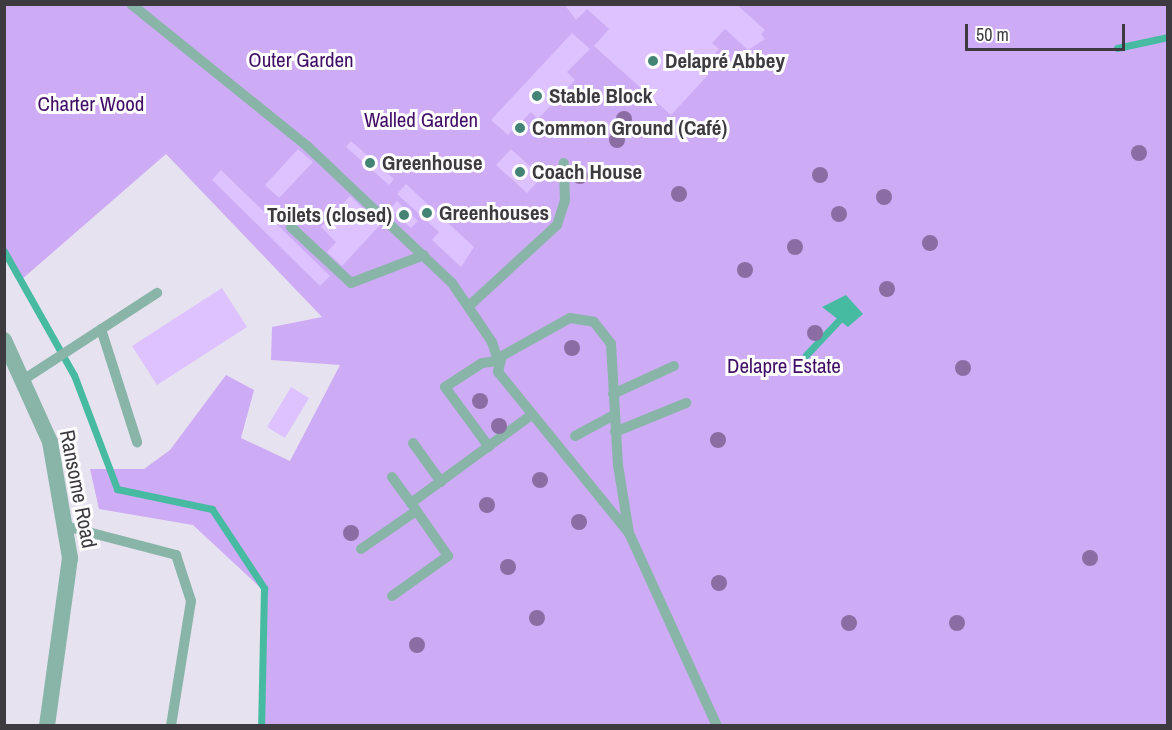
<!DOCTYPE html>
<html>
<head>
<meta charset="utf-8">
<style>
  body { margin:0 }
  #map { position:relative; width:1172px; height:730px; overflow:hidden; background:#e7e2ef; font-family:"Archivo Narrow",sans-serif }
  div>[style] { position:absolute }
  .green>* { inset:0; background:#cdabf5 }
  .water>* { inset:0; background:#47baa2 }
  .stream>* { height:7px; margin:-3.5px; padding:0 3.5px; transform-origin:3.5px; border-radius:3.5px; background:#47baa2 }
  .building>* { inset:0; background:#ddc2ff }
  .service>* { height:10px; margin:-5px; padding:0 5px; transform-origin:5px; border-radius:5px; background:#89b5a9 }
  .minor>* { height:16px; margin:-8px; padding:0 8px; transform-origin:8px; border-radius:8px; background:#89b5a9 }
  .trees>* { width:16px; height:16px; margin:-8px; border-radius:50%; background:#8b6da3 }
  .dots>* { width:16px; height:16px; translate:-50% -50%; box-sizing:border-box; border:3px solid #fff; border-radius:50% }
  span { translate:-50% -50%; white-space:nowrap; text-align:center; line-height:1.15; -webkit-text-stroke:6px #fff; paint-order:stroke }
  .park-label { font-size:21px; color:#400d65 }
  .poi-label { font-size:21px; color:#3d3b40; font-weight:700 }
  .left { translate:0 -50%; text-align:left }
  .right { translate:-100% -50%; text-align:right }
  .street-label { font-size:21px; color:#3d3b40 }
  .frame { position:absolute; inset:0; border:6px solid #3d3b40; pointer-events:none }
  .scale { position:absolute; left:965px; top:24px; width:160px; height:27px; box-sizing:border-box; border:3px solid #3d3b40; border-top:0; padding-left:8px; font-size:18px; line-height:21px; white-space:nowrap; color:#3d3b40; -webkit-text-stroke:4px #fff; paint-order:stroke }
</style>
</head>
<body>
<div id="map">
  <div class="green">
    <i style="clip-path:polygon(5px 5px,1167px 5px,1167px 725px,261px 725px,264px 591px,193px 525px,99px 509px,90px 469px,144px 469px,170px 450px,226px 375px,254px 390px,241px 438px,290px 461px,340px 365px,271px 360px,272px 327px,322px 317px,166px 154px,21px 280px,5px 251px)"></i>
  </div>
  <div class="water">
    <i style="clip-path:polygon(846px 295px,863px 314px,848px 327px,822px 307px)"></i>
  </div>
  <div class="stream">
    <i style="left:1117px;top:48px;width:52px;rotate:-12.2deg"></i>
    <i style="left:4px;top:251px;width:142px;rotate:60.6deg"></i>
    <i style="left:74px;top:375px;width:122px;rotate:69.3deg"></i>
    <i style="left:117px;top:489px;width:97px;rotate:11.9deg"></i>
    <i style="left:212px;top:509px;width:95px;rotate:56.6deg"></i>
    <i style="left:264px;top:588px;width:138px;rotate:91.2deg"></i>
    <i style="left:806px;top:355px;width:48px;rotate:-46.7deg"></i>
  </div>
  <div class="building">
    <i style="clip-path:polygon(564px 4px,736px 4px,765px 30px,761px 34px,765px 39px,748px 50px,725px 29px,712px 43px,719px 49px,710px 59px,703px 53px,693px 64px,707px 76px,671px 115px,594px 46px,609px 29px,587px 9px,576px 20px)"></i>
    <i style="clip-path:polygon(572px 33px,590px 49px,567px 72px,575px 80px,538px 119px,531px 112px,508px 135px,491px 120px)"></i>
    <i style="clip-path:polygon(351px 141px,394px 179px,389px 185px,346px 147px)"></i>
    <i style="clip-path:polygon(298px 149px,313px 162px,279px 198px,265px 185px)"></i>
    <i style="clip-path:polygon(511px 149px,542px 177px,527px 193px,496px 165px)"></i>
    <i style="clip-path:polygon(221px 170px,330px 276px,320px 286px,212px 180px)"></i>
    <i style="clip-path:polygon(406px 184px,474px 247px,461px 267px,432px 240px,439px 232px,397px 194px)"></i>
    <i style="clip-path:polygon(350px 196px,380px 225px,342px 266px,327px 252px,336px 242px,321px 227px)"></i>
    <i style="clip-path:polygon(397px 201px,418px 221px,411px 228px,390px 209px)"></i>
    <i style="clip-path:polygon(222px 288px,247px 327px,157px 385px,132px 346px)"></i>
    <i style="clip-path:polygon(291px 387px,309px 398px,285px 438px,267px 427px)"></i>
  </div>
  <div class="service">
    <i style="left:131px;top:4px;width:226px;rotate:38.9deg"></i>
    <i style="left:307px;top:146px;width:199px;rotate:43.4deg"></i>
    <i style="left:452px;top:283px;width:71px;rotate:55.9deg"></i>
    <i style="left:492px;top:342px;width:20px;rotate:72deg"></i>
    <i style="left:498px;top:361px;width:16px;rotate:173deg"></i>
    <i style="left:482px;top:363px;width:44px;rotate:147deg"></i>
    <i style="left:445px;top:387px;width:74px;rotate:53.7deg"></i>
    <i style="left:291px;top:227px;width:82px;rotate:43deg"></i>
    <i style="left:351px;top:283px;width:78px;rotate:-21deg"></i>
    <i style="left:470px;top:305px;width:118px;rotate:-42.6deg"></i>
    <i style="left:557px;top:225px;width:25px;rotate:-72deg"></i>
    <i style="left:565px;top:201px;width:38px;rotate:-92deg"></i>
    <i style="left:101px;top:329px;width:119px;rotate:72.3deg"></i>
    <i style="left:23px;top:380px;width:160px;rotate:-33deg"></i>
    <i style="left:613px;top:394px;width:67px;rotate:-24.7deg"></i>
    <i style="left:615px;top:432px;width:77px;rotate:-22.2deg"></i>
    <i style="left:575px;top:436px;width:44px;rotate:-28.3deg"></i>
    <i style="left:413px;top:443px;width:48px;rotate:54.3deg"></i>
    <i style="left:392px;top:477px;width:32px;rotate:54deg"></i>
    <i style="left:65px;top:526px;width:115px;rotate:14.6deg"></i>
    <i style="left:176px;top:555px;width:48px;rotate:71.9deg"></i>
    <i style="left:191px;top:601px;width:127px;rotate:99.1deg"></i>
    <i style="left:629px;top:533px;width:208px;rotate:-129.1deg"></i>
    <i style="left:498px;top:372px;width:16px;rotate:-76deg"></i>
    <i style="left:502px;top:356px;width:78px;rotate:-29.2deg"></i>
    <i style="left:570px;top:318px;width:24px;rotate:9deg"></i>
    <i style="left:594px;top:322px;width:28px;rotate:52deg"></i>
    <i style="left:611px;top:344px;width:121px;rotate:86.7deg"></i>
    <i style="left:618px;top:465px;width:69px;rotate:80.8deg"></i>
    <i style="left:629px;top:533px;width:212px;rotate:65.5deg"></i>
    <i style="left:361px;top:549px;width:67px;rotate:-34.6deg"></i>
    <i style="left:392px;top:596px;width:69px;rotate:-35.5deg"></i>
    <i style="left:448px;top:556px;width:65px;rotate:-124.9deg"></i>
    <i style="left:411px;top:503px;width:147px;rotate:-36.2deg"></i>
  </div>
  <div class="minor">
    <i style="left:4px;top:340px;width:112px;rotate:65.7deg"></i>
    <i style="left:50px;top:442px;width:118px;rotate:80.2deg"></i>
    <i style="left:70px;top:558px;width:170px;rotate:97.8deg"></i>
  </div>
  <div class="trees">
    <i style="left:624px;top:119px"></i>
    <i style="left:617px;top:140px"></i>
    <i style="left:1139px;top:153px"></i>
    <i style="left:820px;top:175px"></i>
    <i style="left:580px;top:176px"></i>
    <i style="left:679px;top:194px"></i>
    <i style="left:884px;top:197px"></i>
    <i style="left:839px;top:214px"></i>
    <i style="left:930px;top:243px"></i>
    <i style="left:795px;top:247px"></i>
    <i style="left:745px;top:270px"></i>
    <i style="left:887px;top:289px"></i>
    <i style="left:815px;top:333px"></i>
    <i style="left:572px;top:348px"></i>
    <i style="left:963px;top:368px"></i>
    <i style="left:480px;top:401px"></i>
    <i style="left:499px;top:426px"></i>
    <i style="left:718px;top:440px"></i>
    <i style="left:540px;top:480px"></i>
    <i style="left:487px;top:505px"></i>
    <i style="left:579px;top:522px"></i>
    <i style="left:351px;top:533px"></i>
    <i style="left:1090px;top:558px"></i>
    <i style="left:508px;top:567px"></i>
    <i style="left:719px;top:583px"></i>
    <i style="left:537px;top:618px"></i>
    <i style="left:849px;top:623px"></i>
    <i style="left:957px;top:623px"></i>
    <i style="left:417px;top:645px"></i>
  </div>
  <div class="dots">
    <i style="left:653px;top:61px;background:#438475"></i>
    <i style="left:537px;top:96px;background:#438475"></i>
    <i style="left:520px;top:128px;background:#438475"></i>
    <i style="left:370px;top:163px;background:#438475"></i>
    <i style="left:520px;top:172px;background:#438475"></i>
    <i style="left:427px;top:213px;background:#438475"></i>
    <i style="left:404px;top:215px;background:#438475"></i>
  </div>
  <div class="park-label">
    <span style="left:301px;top:60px">Outer Garden</span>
    <span style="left:91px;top:104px">Charter Wood</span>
    <span style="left:421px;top:120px">Walled Garden</span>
    <span style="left:784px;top:366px">Delapre Estate</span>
  </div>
  <div class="poi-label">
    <span class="left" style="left:665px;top:61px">Delapré Abbey</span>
    <span class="left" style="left:549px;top:96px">Stable Block</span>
    <span class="left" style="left:532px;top:128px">Common Ground (Café)</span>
    <span class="left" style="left:382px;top:163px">Greenhouse</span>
    <span class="left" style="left:532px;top:172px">Coach House</span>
    <span class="left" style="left:439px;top:213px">Greenhouses</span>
    <span class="right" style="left:392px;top:215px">Toilets (closed)</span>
  </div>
  <div class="street-label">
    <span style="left:78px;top:489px;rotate:79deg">Ransome Road</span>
  </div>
  <div class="frame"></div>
  <div class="scale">50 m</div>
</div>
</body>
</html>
